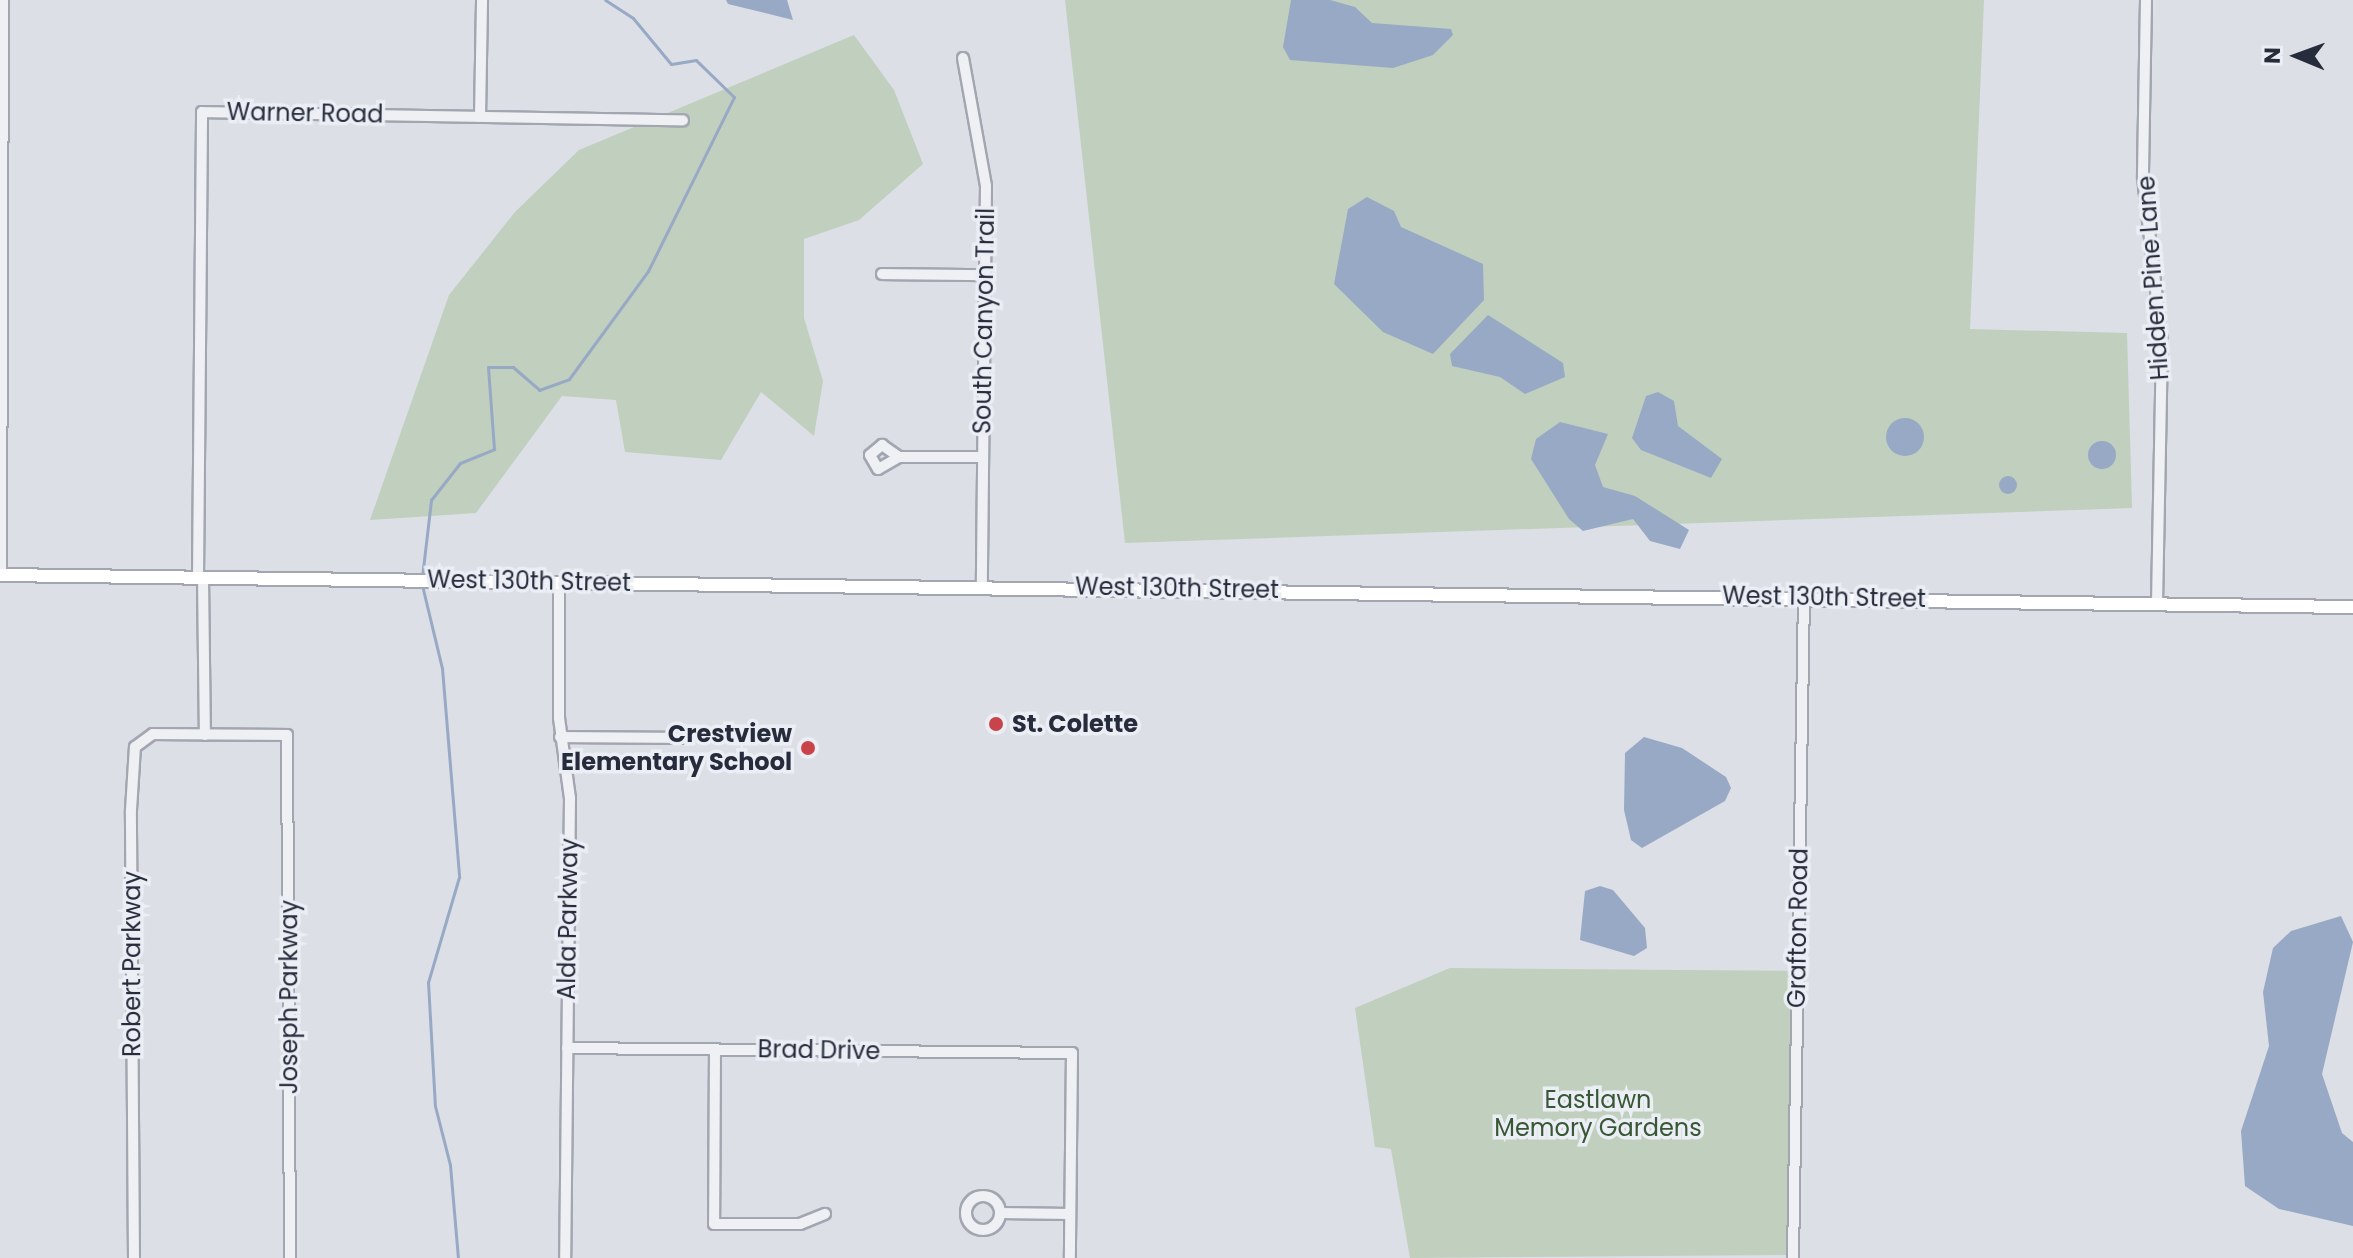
<!DOCTYPE html>
<html>
<head>
<meta charset="utf-8">
<style>
  body { margin:0 }
  #map { position:relative; width:2353px; height:1258px; overflow:hidden; background:#dcdfe6; font-family:Poppins,sans-serif }
  div>[style] { position:absolute }
  .green>* { inset:0; background:#c0cfbe }
  .water>* { inset:0; background:#98a9c5 }
  .round { border-radius:50% }
  .stream>* { height:3px; margin:-1.5px; padding:0 1.5px; transform-origin:1.5px; border-radius:1.5px; background:#98a9c5 }
  .roads { filter:drop-shadow(2px 0 #a2a6b0) drop-shadow(-2px 0 #a2a6b0) drop-shadow(0 2px #a2a6b0) drop-shadow(0 -2px #a2a6b0) }
  .minor>* { height:10px; margin:-5px; padding:0 5px; transform-origin:5px; border-radius:5px; background:#eff0f4 }
  .minor>.ring { margin:-5px; padding:0; box-sizing:content-box; background:none; border:10px solid #eff0f4; border-radius:50% }
  .major>* { height:12px; margin:-6px; padding:0 6px; transform-origin:6px; border-radius:6px; background:#fff }
  .dots>* { width:22px; height:22px; translate:-50% -50%; box-sizing:border-box; border:4px solid #ebeef4; border-radius:50% }
  span { translate:-50% -50%; white-space:nowrap; text-align:center; line-height:1.15; -webkit-text-stroke:7px #ebeef4; paint-order:stroke }
  .street-label { font-size:24px; color:#272c3c }
  .poi-label { font-size:24px; color:#272c3c; font-weight:700 }
  .left { translate:0 -50%; text-align:left }
  .right { translate:-100% -50%; text-align:right }
  .park-label { font-size:24px; color:#375735 }
  .north { position:absolute; left:2257px; top:16px; width:80px; height:80px; -webkit-text-stroke:6px #ebeef4; paint-order:stroke; rotate:271deg; font-size:22px; font-weight:700; line-height:32px; text-align:center; color:#272c3c }
  .north::after { content:''; display:block; margin:auto; width:28px; height:36px; background:#272c3c; clip-path:polygon(50% 0,100% 100%,50% 72%,0 100%) }
</style>
</head>
<body>
<div id="map">
  <div class="green">
    <i style="clip-path:polygon(1065px 0,1984px 0,1970px 329px,2127px 333px,2132px 508px,1125px 543px)"></i>
    <i style="clip-path:polygon(854px 35px,894px 90px,923px 164px,859px 220px,804px 239px,804px 318px,823px 381px,814px 436px,761px 392px,721px 460px,625px 452px,616px 400px,562px 396px,476px 513px,370px 520px,449px 295px,515px 212px,579px 150px)"></i>
    <i style="clip-path:polygon(1450px 968px,1798px 971px,1793px 1255px,1410px 1258px,1391px 1149px,1375px 1147px,1355px 1008px)"></i>
  </div>
  <div class="water">
    <i style="clip-path:polygon(726px 0,787px 0,793px 20px,728px 4px)"></i>
    <i style="clip-path:polygon(1291px 0,1330px 0,1355px 7px,1372px 23px,1451px 29px,1453px 35px,1433px 55px,1393px 68px,1290px 60px,1283px 47px)"></i>
    <i style="clip-path:polygon(1367px 197px,1394px 211px,1401px 227px,1483px 264px,1484px 300px,1433px 354px,1383px 332px,1334px 284px,1348px 209px)"></i>
    <i style="clip-path:polygon(1488px 315px,1563px 363px,1565px 377px,1525px 394px,1500px 377px,1452px 366px,1450px 354px)"></i>
    <i style="clip-path:polygon(1658px 392px,1674px 401px,1678px 426px,1722px 459px,1711px 478px,1641px 450px,1632px 438px,1646px 396px)"></i>
    <i class="round" style="left:1886px;top:418px;width:38px;height:38px"></i>
    <i style="clip-path:polygon(1560px 422px,1608px 434px,1595px 465px,1603px 487px,1635px 496px,1689px 530px,1680px 549px,1650px 541px,1633px 519px,1583px 531px,1569px 519px,1531px 459px,1536px 439px)"></i>
    <i class="round" style="left:2088px;top:441px;width:28px;height:28px"></i>
    <i class="round" style="left:1999px;top:476px;width:18px;height:18px"></i>
    <i style="clip-path:polygon(1644px 737px,1682px 748px,1726px 777px,1731px 788px,1725px 801px,1642px 848px,1631px 840px,1624px 810px,1625px 753px)"></i>
    <i style="clip-path:polygon(1600px 886px,1613px 890px,1645px 928px,1647px 948px,1634px 956px,1580px 940px,1585px 891px)"></i>
    <i style="clip-path:polygon(2341px 916px,2353px 942px,2322px 1074px,2342px 1133px,2353px 1142px,2353px 1226px,2279px 1209px,2245px 1186px,2241px 1131px,2269px 1046px,2263px 992px,2273px 948px,2291px 931px)"></i>
  </div>
  <div class="stream">
    <i style="left:422px;top:577px;width:78px;rotate:-83.3deg"></i>
    <i style="left:431px;top:500px;width:47px;rotate:-51.9deg"></i>
    <i style="left:460px;top:463px;width:37px;rotate:-22deg"></i>
    <i style="left:494px;top:449px;width:82px;rotate:-94.2deg"></i>
    <i style="left:488px;top:367px;width:25px"></i>
    <i style="left:513px;top:367px;width:35px;rotate:41deg"></i>
    <i style="left:539px;top:390px;width:32px;rotate:-20deg"></i>
    <i style="left:569px;top:379px;width:134px;rotate:-53.8deg"></i>
    <i style="left:648px;top:271px;width:194px;rotate:-63.7deg"></i>
    <i style="left:734px;top:97px;width:53px;rotate:-135.8deg"></i>
    <i style="left:696px;top:60px;width:25px;rotate:171deg"></i>
    <i style="left:671px;top:64px;width:60px;rotate:-129.6deg"></i>
    <i style="left:633px;top:18px;width:33px;rotate:-147deg"></i>
    <i style="left:422px;top:585px;width:85px;rotate:76.5deg"></i>
    <i style="left:442px;top:668px;width:210px;rotate:85.3deg"></i>
    <i style="left:459px;top:877px;width:109px;rotate:106.4deg"></i>
    <i style="left:428px;top:982px;width:124px;rotate:86.8deg"></i>
    <i style="left:435px;top:1106px;width:61px;rotate:75.7deg"></i>
    <i style="left:450px;top:1165px;width:93px;rotate:85.1deg"></i>
  </div>
  <div class="roads">
    <div class="minor">
      <i style="left:2146px;top:0;width:178px;rotate:91deg"></i>
      <i style="left:2143px;top:178px;width:166px;rotate:83.4deg"></i>
      <i style="left:2162px;top:343px;width:260px;rotate:91.1deg"></i>
      <i style="left:963px;top:58px;width:130px;rotate:79.8deg"></i>
      <i style="left:986px;top:186px;width:400px;rotate:90.6deg"></i>
      <i style="left:480px;top:117px;width:117px;rotate:-89deg"></i>
      <i style="left:882px;top:274px;width:103px;rotate:0.6deg"></i>
      <i style="left:899px;top:457px;width:24px;rotate:150deg"></i>
      <i style="left:878px;top:469px;width:16px;rotate:-120deg"></i>
      <i style="left:870px;top:455px;width:16px;rotate:-40deg"></i>
      <i style="left:882px;top:445px;width:21px;rotate:35deg"></i>
      <i style="left:899px;top:457px;width:84px"></i>
      <i style="left:1px;top:575px;width:575px;rotate:-89.8deg"></i>
      <i style="left:198px;top:578px;width:466px;rotate:-89.5deg"></i>
      <i style="left:202px;top:112px;width:481px;rotate:1deg"></i>
      <i style="left:203px;top:578px;width:157px;rotate:89.3deg"></i>
      <i style="left:559px;top:582px;width:136px;rotate:90deg"></i>
      <i style="left:559px;top:718px;width:81px;rotate:82.2deg"></i>
      <i style="left:570px;top:798px;width:460px;rotate:90.6deg"></i>
      <i style="left:560px;top:737px;width:128px;rotate:0.4deg"></i>
      <i style="left:567px;top:1048px;width:505px;rotate:0.57deg"></i>
      <i style="left:1072px;top:1053px;width:205px;rotate:90.6deg"></i>
      <i style="left:715px;top:1049px;width:175px;rotate:90.3deg"></i>
      <i style="left:714px;top:1224px;width:86px"></i>
      <i style="left:800px;top:1224px;width:27px;rotate:-22deg"></i>
      <i class="ring" style="left:966px;top:1196px;width:24px;height:24px"></i>
      <i style="left:1000px;top:1213px;width:70px;rotate:0.8deg"></i>
      <i style="left:134px;top:1258px;width:448px;rotate:-90.4deg"></i>
      <i style="left:131px;top:810px;width:63px;rotate:-86.4deg"></i>
      <i style="left:135px;top:747px;width:22px;rotate:-36deg"></i>
      <i style="left:153px;top:734px;width:134px;rotate:0.4deg"></i>
      <i style="left:287px;top:735px;width:523px;rotate:89.67deg"></i>
      <i style="left:1793px;top:1258px;width:661px;rotate:-89.05deg"></i>
    </div>
    <div class="major">
      <i style="left:0;top:575px;width:2353px;rotate:0.78deg"></i>
    </div>
  </div>
  <div class="dots">
    <i style="left:996px;top:724px;background:#c8444a"></i>
    <i style="left:808px;top:748px;background:#c8444a"></i>
  </div>
  <div class="street-label">
    <span style="left:305px;top:113px;rotate:1deg">Warner Road</span>
    <span style="left:2153px;top:278px;rotate:-94deg">Hidden Pine Lane</span>
    <span style="left:984px;top:321px;rotate:-89deg">South Canyon Trail</span>
    <span style="left:529px;top:581px;rotate:1deg">West 130th Street</span>
    <span style="left:1177px;top:588px;rotate:1deg">West 130th Street</span>
    <span style="left:1824px;top:597px;rotate:1deg">West 130th Street</span>
    <span style="left:568px;top:919px;rotate:-89deg">Alda Parkway</span>
    <span style="left:1798px;top:928px;rotate:-89deg">Grafton Road</span>
    <span style="left:132px;top:964px;rotate:-90deg">Robert Parkway</span>
    <span style="left:289px;top:997px;rotate:-90deg">Joseph Parkway</span>
    <span style="left:819px;top:1050px;rotate:1deg">Brad Drive</span>
  </div>
  <div class="poi-label">
    <span class="left" style="left:1012px;top:724px">St. Colette</span>
    <span class="right" style="left:792px;top:748px">Crestview<br>Elementary School</span>
  </div>
  <div class="park-label">
    <span style="left:1598px;top:1114px">Eastlawn<br>Memory Gardens</span>
  </div>
  <div class="north">N</div>
</div>
</body>
</html>
